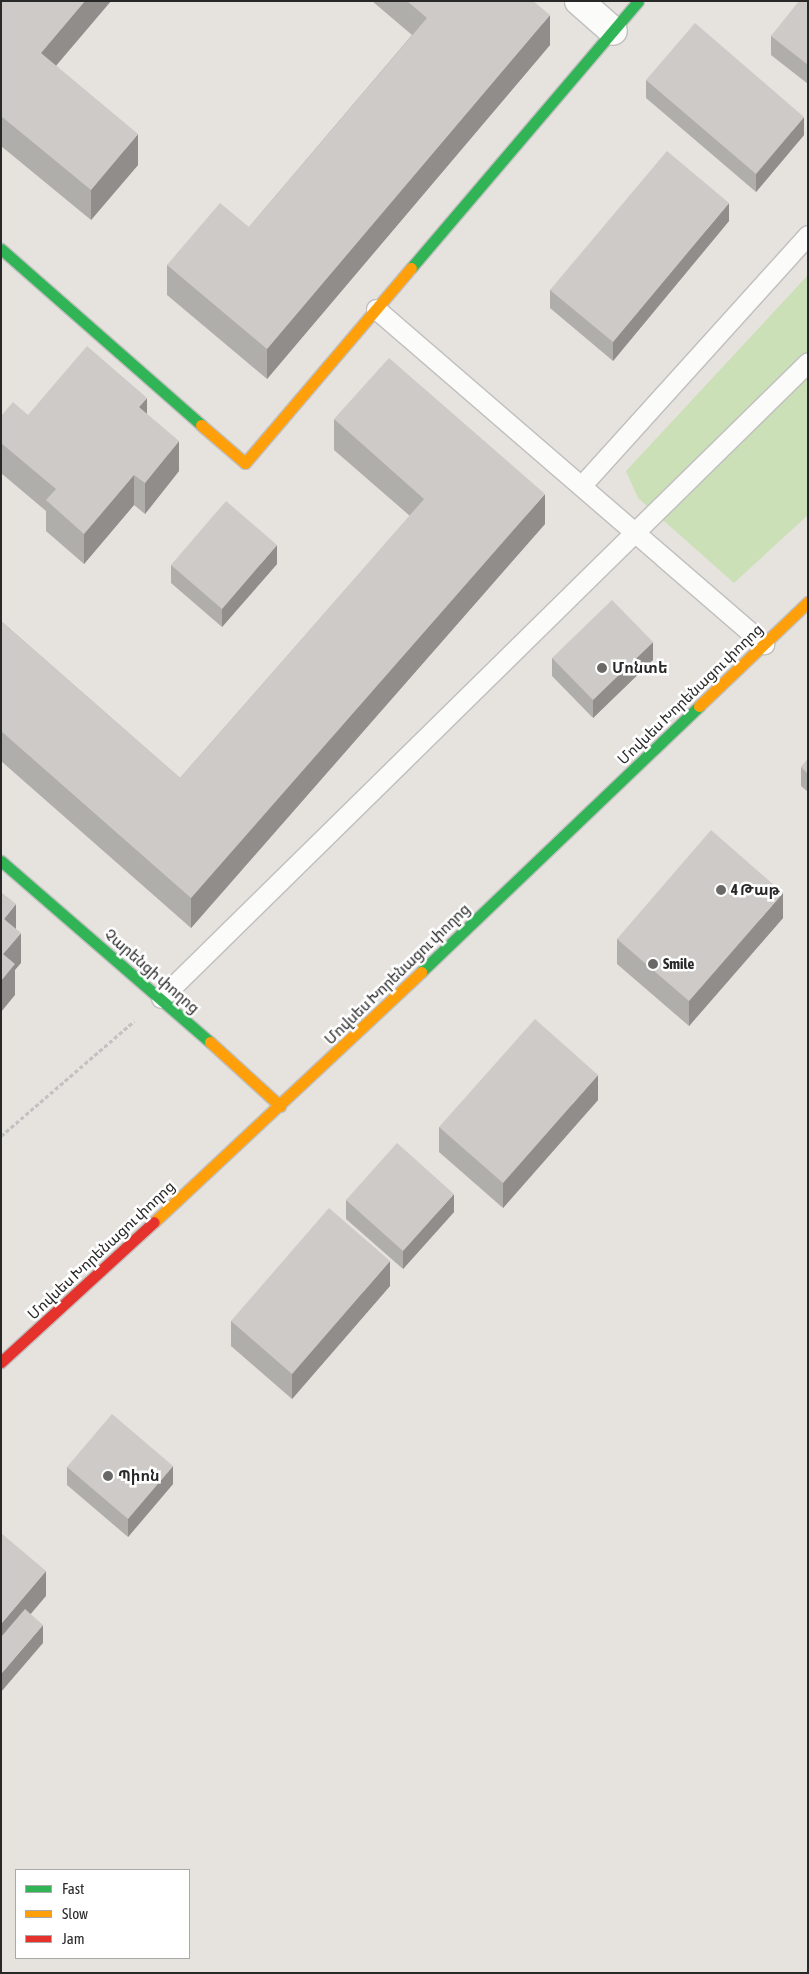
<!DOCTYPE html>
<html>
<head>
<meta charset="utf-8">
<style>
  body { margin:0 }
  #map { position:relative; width:809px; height:1974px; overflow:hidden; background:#e6e2de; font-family:"Asap Condensed","Noto Sans Armenian",sans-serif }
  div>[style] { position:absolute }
  .green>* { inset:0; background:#cce0b8 }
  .path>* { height:3px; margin-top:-1.5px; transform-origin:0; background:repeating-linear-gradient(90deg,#c3c2c2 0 4px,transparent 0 6.5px) }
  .roads { filter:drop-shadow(1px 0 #c0bfbf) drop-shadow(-1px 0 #c0bfbf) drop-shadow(0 1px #c0bfbf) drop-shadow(0 -1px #c0bfbf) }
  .lane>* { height:19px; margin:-9.5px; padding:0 9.5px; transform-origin:9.5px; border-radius:9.5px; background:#fbfbfa }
  .street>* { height:28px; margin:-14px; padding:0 14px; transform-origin:14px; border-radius:14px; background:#fbfbfa }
  .fast>* { height:11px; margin:-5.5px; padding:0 5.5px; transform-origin:5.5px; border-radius:5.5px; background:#30b455 }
  .slow>* { height:11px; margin:-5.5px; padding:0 5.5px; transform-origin:5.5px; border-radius:5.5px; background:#ff9f0a }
  .jam>* { height:11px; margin:-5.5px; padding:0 5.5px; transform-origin:5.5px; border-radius:5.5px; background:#e5322d }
  .wall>* { inset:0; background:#b0aeab }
  .shaded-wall>* { inset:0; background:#908d8b }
  .building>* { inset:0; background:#cdcac7 }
  .dots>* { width:14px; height:14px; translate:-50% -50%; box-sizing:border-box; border:2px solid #fff; border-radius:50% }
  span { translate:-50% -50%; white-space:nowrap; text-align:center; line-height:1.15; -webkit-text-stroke:5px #fff; paint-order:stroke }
  .poi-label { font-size:15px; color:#282828; font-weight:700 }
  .left { translate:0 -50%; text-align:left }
  .street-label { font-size:15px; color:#282828 }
  .frame { position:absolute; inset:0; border:2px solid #282828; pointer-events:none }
  .legend { position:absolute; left:15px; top:1869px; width:175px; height:90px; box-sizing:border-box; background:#fff; border:1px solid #a9a9a9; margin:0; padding:6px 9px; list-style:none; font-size:15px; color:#282828 }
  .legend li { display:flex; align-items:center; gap:10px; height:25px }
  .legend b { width:25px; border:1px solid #a9a9a9 }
</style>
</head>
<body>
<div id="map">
  <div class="green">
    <i style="clip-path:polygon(808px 275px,808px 515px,734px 583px,638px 498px,626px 471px)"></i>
  </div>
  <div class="path">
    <i style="left:1px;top:1136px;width:176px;rotate:-40.8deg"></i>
  </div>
  <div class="roads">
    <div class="lane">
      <i style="left:376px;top:309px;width:513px;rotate:40.81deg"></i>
      <i style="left:582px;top:485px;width:337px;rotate:-47.9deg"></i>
      <i style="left:161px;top:998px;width:907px;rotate:-44.51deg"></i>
    </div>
    <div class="street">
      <i style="left:579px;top:1px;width:45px;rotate:41.4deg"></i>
    </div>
    <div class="fast">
      <i style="left:1px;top:249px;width:266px;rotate:41.3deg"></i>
      <i style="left:411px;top:268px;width:350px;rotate:-49.6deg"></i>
      <i style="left:1px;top:861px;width:276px;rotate:40.9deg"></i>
      <i style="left:421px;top:972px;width:385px;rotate:-43.7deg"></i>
    </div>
    <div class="slow">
      <i style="left:201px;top:425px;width:58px;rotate:40.8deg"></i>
      <i style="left:245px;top:463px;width:256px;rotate:-49.6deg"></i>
      <i style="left:699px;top:706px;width:151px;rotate:-43.7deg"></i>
      <i style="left:210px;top:1042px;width:95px;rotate:42.4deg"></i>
      <i style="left:154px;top:1222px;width:366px;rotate:-43.1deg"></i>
    </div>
    <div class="jam">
      <i style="left:1px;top:1362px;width:207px;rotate:-42.5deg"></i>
    </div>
  </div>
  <div class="wall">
    <i style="clip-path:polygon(1px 1px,111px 1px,56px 66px,138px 165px,91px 220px,1px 146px)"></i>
    <i style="clip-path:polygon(372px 1px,533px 1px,550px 45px,267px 379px,167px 295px,167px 265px,249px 227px,412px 35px)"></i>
    <i style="clip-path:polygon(808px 1px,808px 84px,771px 55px,771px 36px)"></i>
    <i style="clip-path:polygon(646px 80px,804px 135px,756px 192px,646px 98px)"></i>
    <i style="clip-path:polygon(729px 221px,613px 361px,550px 308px,550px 290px)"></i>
    <i style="clip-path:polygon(147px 414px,179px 471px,145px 514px,134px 505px,84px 564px,46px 531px,46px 511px,1px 473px,1px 416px,28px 415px)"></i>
    <i style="clip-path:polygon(334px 419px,545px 524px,191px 928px,1px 761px,1px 621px,180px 778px,410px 516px,334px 450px)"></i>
    <i style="clip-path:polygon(277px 564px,222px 627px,171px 583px,171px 565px)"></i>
    <i style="clip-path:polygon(552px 658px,653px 660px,593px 718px,552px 676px)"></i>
    <i style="clip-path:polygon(808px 759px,808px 792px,801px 786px,801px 767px)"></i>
    <i style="clip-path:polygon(783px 918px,689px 1026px,617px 964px,617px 939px)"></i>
    <i style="clip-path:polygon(598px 1100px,503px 1208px,439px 1152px,439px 1127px)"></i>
    <i style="clip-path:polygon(346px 1200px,454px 1212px,403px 1269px,346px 1219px)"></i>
    <i style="clip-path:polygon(390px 1286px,292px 1399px,231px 1346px,231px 1321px)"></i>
    <i style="clip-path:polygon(67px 1467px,173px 1484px,128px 1537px,67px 1485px)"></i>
  </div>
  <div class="shaded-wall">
    <i style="clip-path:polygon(85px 1px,111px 1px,41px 83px,41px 53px)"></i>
    <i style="clip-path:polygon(550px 15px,550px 45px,267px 379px,267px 349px)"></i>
    <i style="clip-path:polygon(804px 117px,804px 135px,756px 192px,756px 174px)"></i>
    <i style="clip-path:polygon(138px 134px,138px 165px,91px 220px,91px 190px)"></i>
    <i style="clip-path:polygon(729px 203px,729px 221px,613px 361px,613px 342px)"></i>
    <i style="clip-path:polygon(147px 398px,147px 428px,139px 407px)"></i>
    <i style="clip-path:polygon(179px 441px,179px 471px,145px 514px,145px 483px)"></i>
    <i style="clip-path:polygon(134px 475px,134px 505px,84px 564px,84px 534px)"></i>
    <i style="clip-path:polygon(545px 494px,545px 524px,191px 928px,191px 898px)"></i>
    <i style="clip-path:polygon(277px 545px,277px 564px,222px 627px,222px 609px)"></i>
    <i style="clip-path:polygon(653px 642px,653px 660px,593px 718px,593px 700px)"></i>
    <i style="clip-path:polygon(783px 893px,783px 918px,689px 1026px,689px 1001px)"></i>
    <i style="clip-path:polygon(16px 904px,16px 934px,4px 919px)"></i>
    <i style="clip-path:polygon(21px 933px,21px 963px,15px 970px,15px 995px,1px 1012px,1px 981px,3px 954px)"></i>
    <i style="clip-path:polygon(598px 1075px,598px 1100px,503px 1208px,503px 1183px)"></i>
    <i style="clip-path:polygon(454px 1194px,454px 1212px,403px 1269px,403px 1251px)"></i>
    <i style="clip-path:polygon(390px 1261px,390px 1286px,292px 1399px,292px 1374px)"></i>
    <i style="clip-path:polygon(173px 1466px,173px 1484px,128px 1537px,128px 1519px)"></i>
    <i style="clip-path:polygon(46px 1571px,46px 1596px,1px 1649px,1px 1624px)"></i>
    <i style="clip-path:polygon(43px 1625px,43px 1643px,1px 1692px,1px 1674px)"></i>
  </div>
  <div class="building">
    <i style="clip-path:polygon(1px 1px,85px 1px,41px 53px,138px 134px,91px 190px,1px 116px)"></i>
    <i style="clip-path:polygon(407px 1px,533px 1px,550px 15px,267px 349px,167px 265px,220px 203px,249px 227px,427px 18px)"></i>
    <i style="clip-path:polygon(799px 1px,808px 1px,808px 65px,771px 36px)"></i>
    <i style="clip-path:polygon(695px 23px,804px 117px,756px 174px,646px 80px)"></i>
    <i style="clip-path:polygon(667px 151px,729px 203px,613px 342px,550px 290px)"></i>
    <i style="clip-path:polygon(87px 346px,147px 398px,139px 407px,179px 441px,145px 483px,134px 475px,84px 534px,46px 500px,56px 489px,1px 443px,1px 416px,13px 402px,28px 415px)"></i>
    <i style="clip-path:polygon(389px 358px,545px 494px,191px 898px,1px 731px,1px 621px,180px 778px,424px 499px,334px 419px)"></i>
    <i style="clip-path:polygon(226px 501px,277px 545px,222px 609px,171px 565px)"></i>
    <i style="clip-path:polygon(612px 600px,653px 642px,593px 700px,552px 658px)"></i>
    <i style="clip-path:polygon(808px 759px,808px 774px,801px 767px)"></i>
    <i style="clip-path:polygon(711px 830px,783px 893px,689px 1001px,617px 939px)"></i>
    <i style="clip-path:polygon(1px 892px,16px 904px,4px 919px,21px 933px,3px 954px,15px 964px,1px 981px)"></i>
    <i style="clip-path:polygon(535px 1019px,598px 1075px,503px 1183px,439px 1127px)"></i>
    <i style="clip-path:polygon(397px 1143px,454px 1194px,403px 1251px,346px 1200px)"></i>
    <i style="clip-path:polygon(329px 1208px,390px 1261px,292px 1374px,231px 1321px)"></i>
    <i style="clip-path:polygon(112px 1414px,173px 1466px,128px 1519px,67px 1467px)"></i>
    <i style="clip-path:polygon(1px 1533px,46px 1571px,1px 1624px)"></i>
    <i style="clip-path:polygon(25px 1609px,43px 1625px,1px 1674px,1px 1637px)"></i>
  </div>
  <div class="dots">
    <i style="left:602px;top:668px;background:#6a6968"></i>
    <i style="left:721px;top:890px;background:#6a6968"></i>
    <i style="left:653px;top:964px;background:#6a6968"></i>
    <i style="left:108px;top:1476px;background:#6a6968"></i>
  </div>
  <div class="poi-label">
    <span class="left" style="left:612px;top:668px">Մոնտե</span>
    <span class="left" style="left:731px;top:890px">4 Թաթ</span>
    <span class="left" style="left:663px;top:964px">Smile</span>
    <span class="left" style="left:118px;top:1476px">Պիոն</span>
  </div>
  <div class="street-label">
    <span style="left:690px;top:694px;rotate:-44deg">Մովսես Խորենացու փողոց</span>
    <span style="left:152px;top:971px;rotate:41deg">Չարենցի փողոց</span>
    <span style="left:397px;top:974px;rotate:-44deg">Մովսես Խորենացու փողոց</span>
    <span style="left:101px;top:1250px;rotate:-43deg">Մովսես Խորենացու փողոց</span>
  </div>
  <div class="frame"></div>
  <ul class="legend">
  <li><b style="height:6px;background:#30b455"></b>Fast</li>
  <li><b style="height:6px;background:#ff9f0a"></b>Slow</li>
  <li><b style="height:6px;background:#e5322d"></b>Jam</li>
  </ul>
</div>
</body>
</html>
